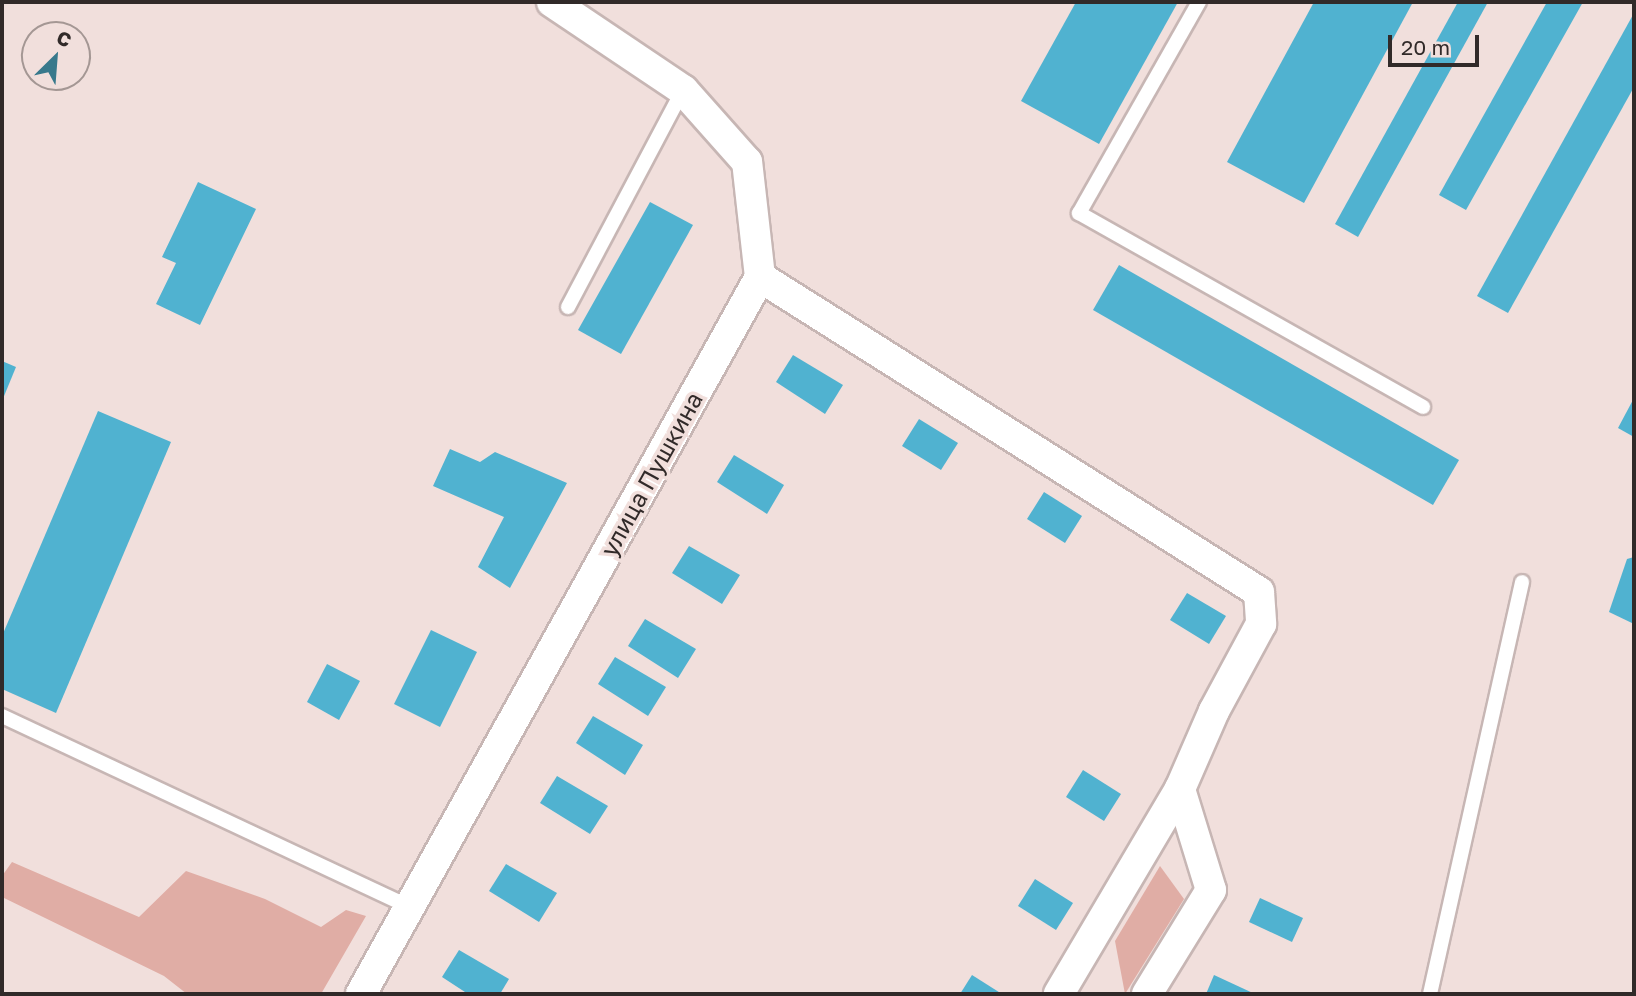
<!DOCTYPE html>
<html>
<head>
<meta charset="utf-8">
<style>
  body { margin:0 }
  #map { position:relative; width:1636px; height:996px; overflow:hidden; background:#f1dfdc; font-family:"Golos Text",sans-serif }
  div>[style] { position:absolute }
  .green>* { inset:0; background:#e0ada5 }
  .building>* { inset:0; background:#50b2d0 }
  .roads { filter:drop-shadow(2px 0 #c7b6b4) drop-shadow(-2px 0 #c7b6b4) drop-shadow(0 2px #c7b6b4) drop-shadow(0 -2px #c7b6b4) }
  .service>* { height:14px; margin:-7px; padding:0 7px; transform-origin:7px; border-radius:7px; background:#fff }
  .minor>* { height:30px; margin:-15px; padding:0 15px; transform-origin:15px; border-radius:15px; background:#fff }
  span { translate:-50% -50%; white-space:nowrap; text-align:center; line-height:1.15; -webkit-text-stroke:7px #f1dfdc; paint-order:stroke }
  .street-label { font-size:24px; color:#312a29 }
  .frame { position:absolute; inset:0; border:4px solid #312a29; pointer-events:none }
  .north { position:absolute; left:21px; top:21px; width:70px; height:70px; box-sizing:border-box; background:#f1dfdc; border:2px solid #a49794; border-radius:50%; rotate:25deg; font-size:19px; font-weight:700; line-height:28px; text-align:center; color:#312a29 }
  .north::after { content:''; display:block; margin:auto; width:24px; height:32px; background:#38798c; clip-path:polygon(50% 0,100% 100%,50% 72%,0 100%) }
  .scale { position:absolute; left:1388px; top:35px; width:91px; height:32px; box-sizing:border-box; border:4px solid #312a29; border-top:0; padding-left:9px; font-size:21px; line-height:24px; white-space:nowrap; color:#312a29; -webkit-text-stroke:5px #f1dfdc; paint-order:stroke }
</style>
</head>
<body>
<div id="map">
  <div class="green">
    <i style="clip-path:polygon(12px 862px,139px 917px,186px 871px,265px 899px,321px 927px,346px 910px,366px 916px,321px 994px,187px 994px,164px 976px,2px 897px,2px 876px)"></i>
    <i style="clip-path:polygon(1160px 866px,1184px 899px,1125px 994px,1115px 941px)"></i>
  </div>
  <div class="building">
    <i style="clip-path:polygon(1076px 2px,1178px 2px,1099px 144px,1021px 101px)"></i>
    <i style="clip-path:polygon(1314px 2px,1413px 2px,1304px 203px,1227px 162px)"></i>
    <i style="clip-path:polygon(1458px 2px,1488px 2px,1358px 237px,1335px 224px)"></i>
    <i style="clip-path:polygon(1547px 2px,1583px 2px,1466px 210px,1439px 195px)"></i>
    <i style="clip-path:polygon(1634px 13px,1634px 87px,1508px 313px,1477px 296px)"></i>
    <i style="clip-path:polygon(198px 182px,256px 209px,200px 325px,156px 304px,176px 263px,162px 257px)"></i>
    <i style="clip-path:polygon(650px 202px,693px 225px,621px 354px,578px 330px)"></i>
    <i style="clip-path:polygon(1119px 265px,1459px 460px,1433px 505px,1093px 310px)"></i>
    <i style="clip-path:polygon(793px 355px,843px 385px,825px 414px,776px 382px)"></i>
    <i style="clip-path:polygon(2px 361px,16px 367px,2px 401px)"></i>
    <i style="clip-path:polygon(1634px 398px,1634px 437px,1618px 428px)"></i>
    <i style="clip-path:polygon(98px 411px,171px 442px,56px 713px,2px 689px,2px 636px)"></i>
    <i style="clip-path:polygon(919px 419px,958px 443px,941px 470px,902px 446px)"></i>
    <i style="clip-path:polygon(450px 449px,480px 462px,495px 452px,567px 483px,510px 588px,478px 567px,504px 517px,433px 486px)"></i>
    <i style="clip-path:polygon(734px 455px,784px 485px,767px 514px,717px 482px)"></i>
    <i style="clip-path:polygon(1044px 492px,1082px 516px,1065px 543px,1027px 519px)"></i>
    <i style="clip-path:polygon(689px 546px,740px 575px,722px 604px,672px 573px)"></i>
    <i style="clip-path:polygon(1634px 557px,1634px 624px,1609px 612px,1627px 559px)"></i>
    <i style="clip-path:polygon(1187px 593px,1226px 616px,1209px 644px,1170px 620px)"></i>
    <i style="clip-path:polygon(645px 619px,696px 649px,678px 678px,628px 646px)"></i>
    <i style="clip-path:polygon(431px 630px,477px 652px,440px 727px,394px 704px)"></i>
    <i style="clip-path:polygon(615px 657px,666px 687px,648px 716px,598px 684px)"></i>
    <i style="clip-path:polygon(327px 664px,360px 681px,339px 720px,307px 702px)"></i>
    <i style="clip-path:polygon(593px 716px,643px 745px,625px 775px,576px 743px)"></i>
    <i style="clip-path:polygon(1083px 770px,1121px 794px,1104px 821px,1066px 797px)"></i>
    <i style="clip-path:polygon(557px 776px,608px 806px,590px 834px,540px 803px)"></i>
    <i style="clip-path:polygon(506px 864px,557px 893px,539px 922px,489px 891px)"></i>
    <i style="clip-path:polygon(1035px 879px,1073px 903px,1056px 930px,1018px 906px)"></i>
    <i style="clip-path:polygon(1260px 898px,1303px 918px,1292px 942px,1249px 922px)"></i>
    <i style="clip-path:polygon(459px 950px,509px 979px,500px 994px,468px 994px,442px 977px)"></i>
    <i style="clip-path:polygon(972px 975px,1002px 994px,960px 994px)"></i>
    <i style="clip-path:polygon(1214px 975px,1255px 994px,1206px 994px)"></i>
  </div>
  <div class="roads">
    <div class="service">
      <i style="left:1199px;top:2px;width:243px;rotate:119.6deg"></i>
      <i style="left:1079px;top:213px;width:395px;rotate:29.4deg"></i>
      <i style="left:568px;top:307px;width:246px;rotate:-62.1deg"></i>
      <i style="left:2px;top:716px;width:450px;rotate:25.1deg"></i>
      <i style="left:1430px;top:994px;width:422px;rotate:-77.4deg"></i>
    </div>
    <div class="minor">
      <i style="left:760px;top:277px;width:590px;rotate:32.26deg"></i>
      <i style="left:1259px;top:592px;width:32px;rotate:86deg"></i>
      <i style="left:1261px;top:624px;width:99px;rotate:118.4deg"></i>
      <i style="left:1214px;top:711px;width:85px;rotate:113.6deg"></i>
      <i style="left:1180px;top:789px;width:238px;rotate:120.6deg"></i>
      <i style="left:361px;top:994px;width:821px;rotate:-60.9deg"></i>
      <i style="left:760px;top:277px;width:116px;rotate:-96.4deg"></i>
      <i style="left:747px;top:162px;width:96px;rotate:-131.6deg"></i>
      <i style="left:683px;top:90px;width:158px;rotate:-146.1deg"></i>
      <i style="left:1147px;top:994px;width:122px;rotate:-58.4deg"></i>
      <i style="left:1211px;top:890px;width:106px;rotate:-107.1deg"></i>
    </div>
  </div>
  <div class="street-label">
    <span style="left:651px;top:474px;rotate:-61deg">улица Пушкина</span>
  </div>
  <div class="frame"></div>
  <div class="north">С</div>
  <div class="scale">20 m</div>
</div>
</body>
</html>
